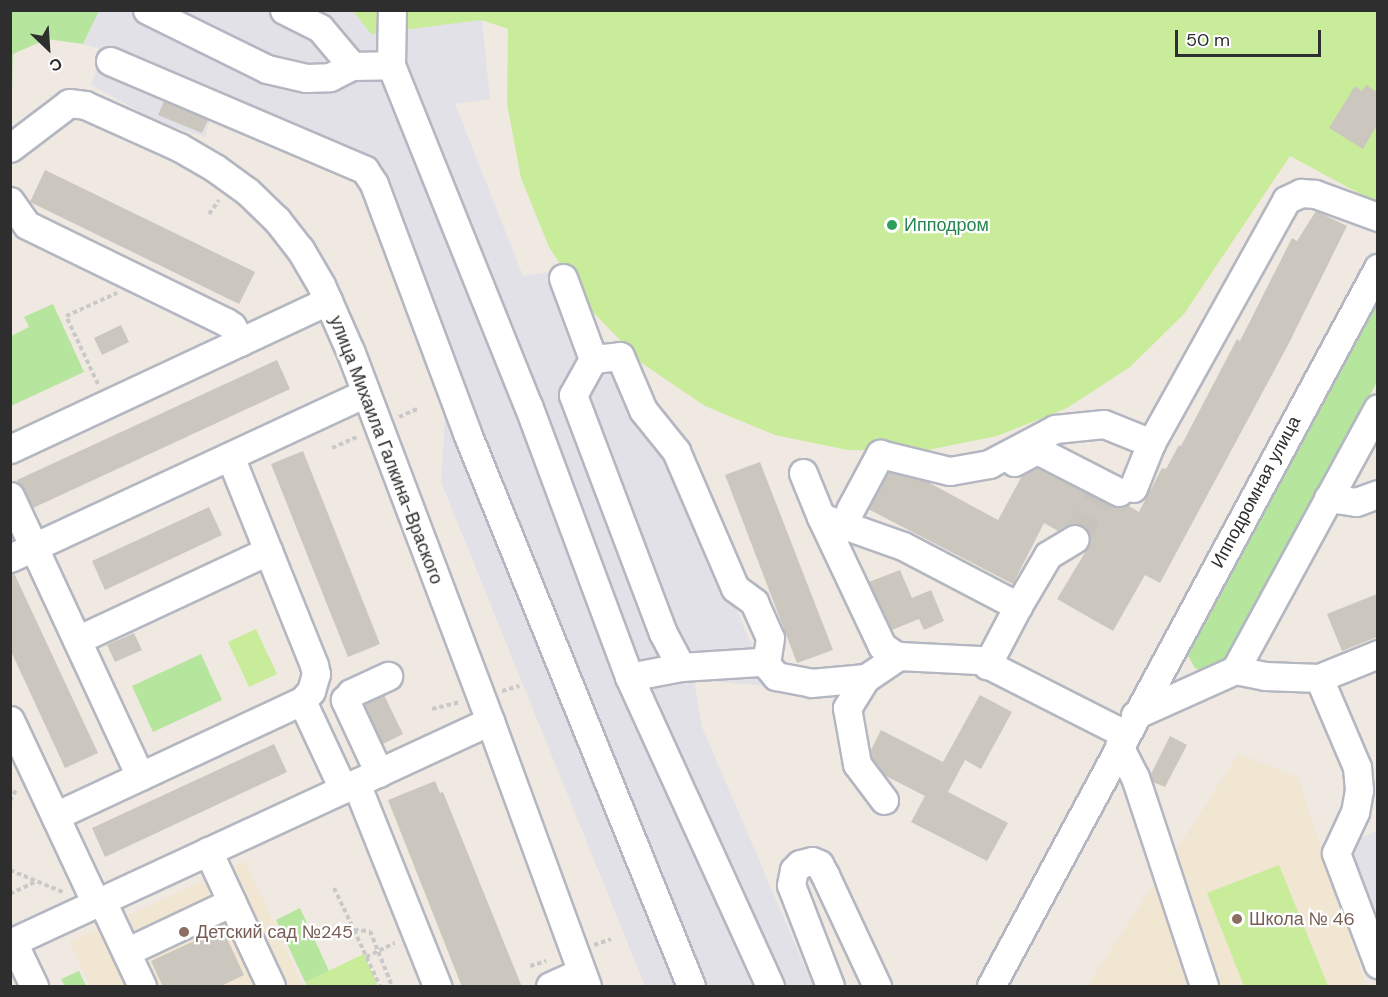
<!DOCTYPE html>
<html>
<head>
<meta charset="utf-8">
<style>
  body { margin:0 }
  #map { position:relative; width:1388px; height:997px; overflow:hidden; background:#efe9e1; font-family:"DM Sans",sans-serif }
  div>[style] { position:absolute }
  .industrial>* { inset:0; background:#e3e1e8 }
  .education>* { inset:0; background:#f0e6d1 }
  .green>* { inset:0; background:#b6e59e }
  .pitch>* { inset:0; background:#c9ec9a }
  .building>* { inset:0; background:#cbc7bf }
  .minor-tunnel>* { height:27px; margin-top:-13.5px; transform-origin:0; background:repeating-linear-gradient(90deg,#c8c4bd 0 27px,transparent 0 41px) }
  .path>* { height:4px; margin-top:-2px; transform-origin:0; background:repeating-linear-gradient(90deg,#c9c9c9 0 4.5px,transparent 0 7.5px) }
  .roads { filter:drop-shadow(2px 0 #b4b7c1) drop-shadow(-2px 0 #b4b7c1) drop-shadow(0 2px #b4b7c1) drop-shadow(0 -2px #b4b7c1) }
  .minor>* { height:27px; margin:-13.5px; padding:0 13.5px; transform-origin:13.5px; border-radius:13.5px; background:#fff }
  .dots>* { width:16px; height:16px; translate:-50% -50%; box-sizing:border-box; border:3px solid #fff; border-radius:50% }
  span { translate:-50% -50%; white-space:nowrap; text-align:center; line-height:1.15; -webkit-text-stroke:4.5px #fff; paint-order:stroke }
  .leisure-label { font-size:18px; color:#27864d }
  .left { translate:0 -50%; text-align:left }
  .street-label { font-size:18px; color:#2e2e2e }
  .education-label { font-size:18px; color:#785e54 }
  .frame { position:absolute; inset:0; border:12px solid #2e2e2e; pointer-events:none }
  .north { position:absolute; left:18px; top:18px; width:60px; height:60px; -webkit-text-stroke:4px #fff; paint-order:stroke; rotate:155deg; font-size:16px; font-weight:700; line-height:24px; text-align:center; color:#2e2e2e }
  .north::after { content:''; display:block; margin:auto; width:21px; height:27px; background:#2e2e2e; clip-path:polygon(50% 0,100% 100%,50% 72%,0 100%) }
  .scale { position:absolute; left:1175px; top:30px; width:146px; height:27px; box-sizing:border-box; border:3px solid #2e2e2e; border-top:0; padding-left:8px; font-size:18px; line-height:21px; white-space:nowrap; color:#2e2e2e; -webkit-text-stroke:4px #fff; paint-order:stroke }
</style>
</head>
<body>
<div id="map">
  <div class="industrial">
    <i style="clip-path:polygon(99px 11px,353px 11px,371px 34px,482px 20px,490px 99px,455px 104px,523px 276px,547px 272px,586px 358px,623px 343px,769px 686px,694px 680px,702px 727px,813px 986px,645px 986px,441px 482px,446px 398px,361px 177px,211px 117px,205px 137px,159px 122px,91px 85px,103px 49px,83px 44px)"></i>
    <i style="clip-path:polygon(1377px 831px,1377px 942px,1348px 843px)"></i>
  </div>
  <div class="education">
    <i style="clip-path:polygon(1239px 754px,1298px 777px,1366px 986px,1087px 986px)"></i>
    <i style="clip-path:polygon(245px 861px,303px 986px,91px 986px,70px 942px)"></i>
  </div>
  <div class="green">
    <i style="clip-path:polygon(11px 10px,99px 11px,83px 44px,47px 39px,13px 54px,11px 126px)"></i>
    <i style="clip-path:polygon(1377px 295px,1377px 382px,1224px 667px,1205px 673px,1195px 668px,1186px 652px)"></i>
    <i style="clip-path:polygon(53px 304px,84px 372px,11px 406px,11px 336px,29px 327px,24px 317px)"></i>
    <i style="clip-path:polygon(201px 654px,222px 700px,153px 732px,132px 686px)"></i>
    <i style="clip-path:polygon(300px 908px,329px 971px,305px 982px,276px 920px)"></i>
    <i style="clip-path:polygon(79px 971px,86px 986px,65px 986px,61px 979px)"></i>
  </div>
  <div class="pitch">
    <i style="clip-path:polygon(353px 11px,1377px 11px,1377px 203px,1290px 156px,1184px 314px,1130px 367px,1067px 408px,997px 436px,923px 451px,848px 450px,775px 435px,705px 406px,643px 364px,591px 310px,549px 247px,521px 178px,507px 104px,508px 29px,482px 20px,371px 34px)"></i>
    <i style="clip-path:polygon(256px 629px,277px 674px,249px 687px,228px 642px)"></i>
    <i style="clip-path:polygon(1279px 865px,1328px 986px,1244px 986px,1207px 893px)"></i>
    <i style="clip-path:polygon(364px 954px,378px 986px,307px 986px,305px 982px)"></i>
  </div>
  <div class="building">
    <i style="clip-path:polygon(1366px 85px,1377px 92px,1377px 125px,1363px 149px,1329px 128px,1355px 86px,1362px 91px)"></i>
    <i style="clip-path:polygon(164px 101px,208px 120px,202px 133px,158px 115px)"></i>
    <i style="clip-path:polygon(45px 170px,255px 272px,239px 304px,30px 202px)"></i>
    <i style="clip-path:polygon(1316px 211px,1347px 226px,1288px 345px,1160px 583px,1145px 575px,1113px 631px,1057px 599px,1089px 546px,1089px 532px,1082px 525px,1074px 523px,1058px 531px,1044px 523px,1013px 584px,868px 509px,888px 472px,926px 481px,998px 520px,1022px 476px,1037px 468px,1112px 506px,1127px 505px,1139px 512px,1162px 468px,1166px 469px,1179px 445px,1181px 446px,1237px 339px,1240px 341px,1292px 238px,1297px 241px)"></i>
    <i style="clip-path:polygon(121px 325px,129px 342px,102px 355px,94px 338px)"></i>
    <i style="clip-path:polygon(277px 360px,290px 389px,33px 508px,18px 483px,17px 480px)"></i>
    <i style="clip-path:polygon(303px 451px,380px 644px,348px 657px,271px 464px)"></i>
    <i style="clip-path:polygon(760px 462px,833px 650px,797px 663px,725px 475px)"></i>
    <i style="clip-path:polygon(209px 507px,222px 535px,105px 590px,92px 561px)"></i>
    <i style="clip-path:polygon(900px 570px,912px 598px,931px 590px,944px 621px,924px 630px,919px 619px,892px 630px,869px 582px)"></i>
    <i style="clip-path:polygon(10px 573px,14px 573px,98px 753px,65px 768px,10px 649px)"></i>
    <i style="clip-path:polygon(1377px 594px,1377px 637px,1342px 651px,1327px 614px)"></i>
    <i style="clip-path:polygon(134px 633px,142px 650px,115px 662px,107px 645px)"></i>
    <i style="clip-path:polygon(384px 695px,403px 734px,383px 744px,364px 704px)"></i>
    <i style="clip-path:polygon(980px 695px,1012px 712px,981px 769px,965px 760px,948px 792px,1008px 823px,987px 861px,911px 822px,925px 796px,886px 776px,872px 758px,871px 750px,881px 730px,943px 762px)"></i>
    <i style="clip-path:polygon(1170px 736px,1187px 745px,1165px 787px,1153px 782px,1151px 774px)"></i>
    <i style="clip-path:polygon(274px 744px,287px 772px,105px 857px,92px 828px)"></i>
    <i style="clip-path:polygon(435px 781px,440px 793px,443px 792px,522px 987px,462px 987px,388px 800px)"></i>
    <i style="clip-path:polygon(222px 928px,244px 975px,219px 987px,163px 987px,151px 961px)"></i>
  </div>
  <div class="minor-tunnel">
    <i style="left:1075px;top:539px;width:54px;rotate:-61deg"></i>
  </div>
  <div class="path">
    <i style="left:209px;top:214px;width:17px;rotate:-54deg"></i>
    <i style="left:98px;top:384px;width:75px;rotate:-115.2deg"></i>
    <i style="left:66px;top:316px;width:56px;rotate:-24.3deg"></i>
    <i style="left:399px;top:417px;width:20px;rotate:-24deg"></i>
    <i style="left:332px;top:448px;width:30px;rotate:-24deg"></i>
    <i style="left:502px;top:691px;width:18px;rotate:-16deg"></i>
    <i style="left:432px;top:709px;width:29px;rotate:-14deg"></i>
    <i style="left:10px;top:801px;width:15px;rotate:-62deg"></i>
    <i style="left:10px;top:870px;width:60px;rotate:22.7deg"></i>
    <i style="left:334px;top:888px;width:47px;rotate:64.5deg"></i>
    <i style="left:354px;top:930px;width:16px;rotate:4deg"></i>
    <i style="left:370px;top:931px;width:59px;rotate:68.2deg"></i>
    <i style="left:10px;top:894px;width:30px;rotate:-26deg"></i>
    <i style="left:354px;top:930px;width:62px;rotate:65.1deg"></i>
    <i style="left:594px;top:945px;width:18px;rotate:-19deg"></i>
    <i style="left:366px;top:957px;width:32px;rotate:-26deg"></i>
    <i style="left:530px;top:966px;width:17px;rotate:-17deg"></i>
  </div>
  <div class="roads">
    <div class="minor">
      <i style="left:147px;top:10px;width:134px;rotate:26.2deg"></i>
      <i style="left:267px;top:69px;width:40px;rotate:13deg"></i>
      <i style="left:306px;top:78px;width:24px;rotate:-2deg"></i>
      <i style="left:330px;top:77px;width:25px;rotate:-27deg"></i>
      <i style="left:352px;top:66px;width:39px;rotate:-1deg"></i>
      <i style="left:391px;top:65px;width:367px;rotate:68.1deg"></i>
      <i style="left:528px;top:405px;width:290px;rotate:69.6deg"></i>
      <i style="left:284px;top:10px;width:40px;rotate:26.6deg"></i>
      <i style="left:320px;top:28px;width:50px;rotate:49.9deg"></i>
      <i style="left:110px;top:61px;width:277px;rotate:23.1deg"></i>
      <i style="left:365px;top:170px;width:17px;rotate:57deg"></i>
      <i style="left:374px;top:184px;width:266px;rotate:69.5deg"></i>
      <i style="left:467px;top:433px;width:597px;rotate:67.95deg"></i>
      <i style="left:391px;top:65px;width:55px;rotate:-89deg"></i>
      <i style="left:10px;top:148px;width:74px;rotate:-37.3deg"></i>
      <i style="left:69px;top:103px;width:16px;rotate:7deg"></i>
      <i style="left:85px;top:105px;width:103px;rotate:24.1deg"></i>
      <i style="left:179px;top:147px;width:42px;rotate:30.3deg"></i>
      <i style="left:215px;top:168px;width:39px;rotate:36deg"></i>
      <i style="left:247px;top:191px;width:42px;rotate:44deg"></i>
      <i style="left:277px;top:220px;width:37px;rotate:52deg"></i>
      <i style="left:300px;top:249px;width:42px;rotate:59.7deg"></i>
      <i style="left:321px;top:285px;width:74px;rotate:66.2deg"></i>
      <i style="left:351px;top:353px;width:393px;rotate:69.3deg"></i>
      <i style="left:490px;top:721px;width:282px;rotate:69.9deg"></i>
      <i style="left:10px;top:201px;width:29px;rotate:55deg"></i>
      <i style="left:27px;top:225px;width:221px;rotate:26deg"></i>
      <i style="left:226px;top:322px;width:7px;rotate:34deg"></i>
      <i style="left:232px;top:326px;width:18px;rotate:63deg"></i>
      <i style="left:563px;top:278px;width:86px;rotate:69.7deg"></i>
      <i style="left:593px;top:359px;width:27px;rotate:-6deg"></i>
      <i style="left:620px;top:356px;width:59px;rotate:66.9deg"></i>
      <i style="left:643px;top:410px;width:53px;rotate:51.2deg"></i>
      <i style="left:676px;top:451px;width:149px;rotate:66.7deg"></i>
      <i style="left:735px;top:588px;width:24px;rotate:36deg"></i>
      <i style="left:754px;top:602px;width:39px;rotate:66deg"></i>
      <i style="left:770px;top:638px;width:26px;rotate:99deg"></i>
      <i style="left:593px;top:359px;width:41px;rotate:119.1deg"></i>
      <i style="left:573px;top:395px;width:254px;rotate:69.3deg"></i>
      <i style="left:663px;top:633px;width:38px;rotate:62deg"></i>
      <i style="left:10px;top:449px;width:351px;rotate:-25deg"></i>
      <i style="left:1014px;top:462px;width:26px;rotate:-28deg"></i>
      <i style="left:1037px;top:450px;width:92px;rotate:27.1deg"></i>
      <i style="left:803px;top:473px;width:48px;rotate:67.8deg"></i>
      <i style="left:821px;top:517px;width:143px;rotate:64.7deg"></i>
      <i style="left:882px;top:646px;width:19px;rotate:35deg"></i>
      <i style="left:1133px;top:488px;width:48px;rotate:-68.2deg"></i>
      <i style="left:1151px;top:443px;width:278px;rotate:-60.9deg"></i>
      <i style="left:1286px;top:200px;width:17px;rotate:-25deg"></i>
      <i style="left:1301px;top:193px;width:14px;rotate:4deg"></i>
      <i style="left:1315px;top:194px;width:67px;rotate:20.1deg"></i>
      <i style="left:10px;top:496px;width:309px;rotate:65.1deg"></i>
      <i style="left:1328px;top:498px;width:28px;rotate:8deg"></i>
      <i style="left:1356px;top:502px;width:23px;rotate:-20deg"></i>
      <i style="left:850px;top:510px;width:64px;rotate:-61.8deg"></i>
      <i style="left:880px;top:454px;width:72px;rotate:13.7deg"></i>
      <i style="left:950px;top:471px;width:40px;rotate:-10deg"></i>
      <i style="left:989px;top:464px;width:75px;rotate:-27.9deg"></i>
      <i style="left:1055px;top:429px;width:49px;rotate:-5.8deg"></i>
      <i style="left:1104px;top:424px;width:51px;rotate:22deg"></i>
      <i style="left:821px;top:517px;width:87px;rotate:19.5deg"></i>
      <i style="left:903px;top:546px;width:130px;rotate:27.6deg"></i>
      <i style="left:1018px;top:606px;width:67px;rotate:117.7deg"></i>
      <i style="left:10px;top:558px;width:392px;rotate:-24.9deg"></i>
      <i style="left:1018px;top:606px;width:59px;rotate:-59.5deg"></i>
      <i style="left:1048px;top:555px;width:31px;rotate:-31deg"></i>
      <i style="left:77px;top:640px;width:211px;rotate:-25deg"></i>
      <i style="left:1235px;top:670px;width:31px;rotate:11deg"></i>
      <i style="left:1265px;top:676px;width:54px;rotate:2.1deg"></i>
      <i style="left:1319px;top:678px;width:97px;rotate:66.9deg"></i>
      <i style="left:1357px;top:767px;width:23px;rotate:85deg"></i>
      <i style="left:1359px;top:790px;width:22px;rotate:100deg"></i>
      <i style="left:1355px;top:812px;width:45px;rotate:114.9deg"></i>
      <i style="left:1336px;top:853px;width:119px;rotate:69.3deg"></i>
      <i style="left:1319px;top:678px;width:64px;rotate:-22.1deg"></i>
      <i style="left:302px;top:701px;width:97px;rotate:65deg"></i>
      <i style="left:1135px;top:715px;width:110px;rotate:-24.2deg"></i>
      <i style="left:1235px;top:670px;width:298px;rotate:-61.4deg"></i>
      <i style="left:10px;top:720px;width:203px;rotate:64.9deg"></i>
      <i style="left:1119px;top:746px;width:35px;rotate:63deg"></i>
      <i style="left:1135px;top:777px;width:220px;rotate:71.7deg"></i>
      <i style="left:379px;top:773px;width:81px;rotate:-115deg"></i>
      <i style="left:345px;top:700px;width:9px;rotate:-49deg"></i>
      <i style="left:351px;top:693px;width:41px;rotate:-24.7deg"></i>
      <i style="left:356px;top:783px;width:219px;rotate:68.2deg"></i>
      <i style="left:884px;top:800px;width:45px;rotate:-126.9deg"></i>
      <i style="left:857px;top:764px;width:57px;rotate:-100.1deg"></i>
      <i style="left:847px;top:708px;width:36px;rotate:-58deg"></i>
      <i style="left:866px;top:678px;width:40px;rotate:-34deg"></i>
      <i style="left:899px;top:656px;width:80px;rotate:2.9deg"></i>
      <i style="left:979px;top:660px;width:164px;rotate:26.9deg"></i>
      <i style="left:55px;top:816px;width:272px;rotate:-25deg"></i>
      <i style="left:302px;top:701px;width:13px;rotate:-48deg"></i>
      <i style="left:311px;top:691px;width:18px;rotate:-74deg"></i>
      <i style="left:316px;top:674px;width:9px;rotate:-103deg"></i>
      <i style="left:314px;top:665px;width:225px;rotate:-111.9deg"></i>
      <i style="left:208px;top:851px;width:149px;rotate:65deg"></i>
      <i style="left:102px;top:901px;width:94px;rotate:64.8deg"></i>
      <i style="left:13px;top:942px;width:49px;rotate:64.5deg"></i>
      <i style="left:10px;top:943px;width:529px;rotate:-24.82deg"></i>
      <i style="left:126px;top:952px;width:117px;rotate:-25.3deg"></i>
      <i style="left:550px;top:986px;width:34px;rotate:-24deg"></i>
      <i style="left:770px;top:986px;width:340px;rotate:-114.5deg"></i>
      <i style="left:629px;top:677px;width:53px;rotate:-10.9deg"></i>
      <i style="left:681px;top:667px;width:78px;rotate:-3.7deg"></i>
      <i style="left:759px;top:662px;width:7px;rotate:16deg"></i>
      <i style="left:766px;top:664px;width:16px;rotate:50deg"></i>
      <i style="left:776px;top:676px;width:36px;rotate:11deg"></i>
      <i style="left:811px;top:683px;width:55px;rotate:-5.2deg"></i>
      <i style="left:830px;top:986px;width:108px;rotate:-111.1deg"></i>
      <i style="left:791px;top:885px;width:15px;rotate:-79deg"></i>
      <i style="left:794px;top:870px;width:8px;rotate:-45deg"></i>
      <i style="left:800px;top:864px;width:12px;rotate:-14deg"></i>
      <i style="left:812px;top:861px;width:8px;rotate:23deg"></i>
      <i style="left:819px;top:864px;width:13px;rotate:61deg"></i>
      <i style="left:825px;top:875px;width:123px;rotate:64.9deg"></i>
      <i style="left:991px;top:986px;width:816px;rotate:-61.68deg"></i>
    </div>
  </div>
  <div class="dots">
    <i style="left:892px;top:225px;background:#2e9e5b"></i>
    <i style="left:1237px;top:919px;background:#8d6e63"></i>
    <i style="left:184px;top:932px;background:#8d6e63"></i>
  </div>
  <div class="leisure-label">
    <span class="left" style="left:904px;top:225px">Ипподром</span>
  </div>
  <div class="street-label">
    <span style="left:386px;top:450px;rotate:69deg">улица Михаила Галкина-Враского</span>
    <span style="left:1256px;top:492px;rotate:-62deg">Ипподромная улица</span>
  </div>
  <div class="education-label">
    <span class="left" style="left:1249px;top:919px">Школа № 46</span>
    <span class="left" style="left:196px;top:932px">Детский сад №245</span>
  </div>
  <div class="frame"></div>
  <div class="north">С</div>
  <div class="scale">50 m</div>
</div>
</body>
</html>
